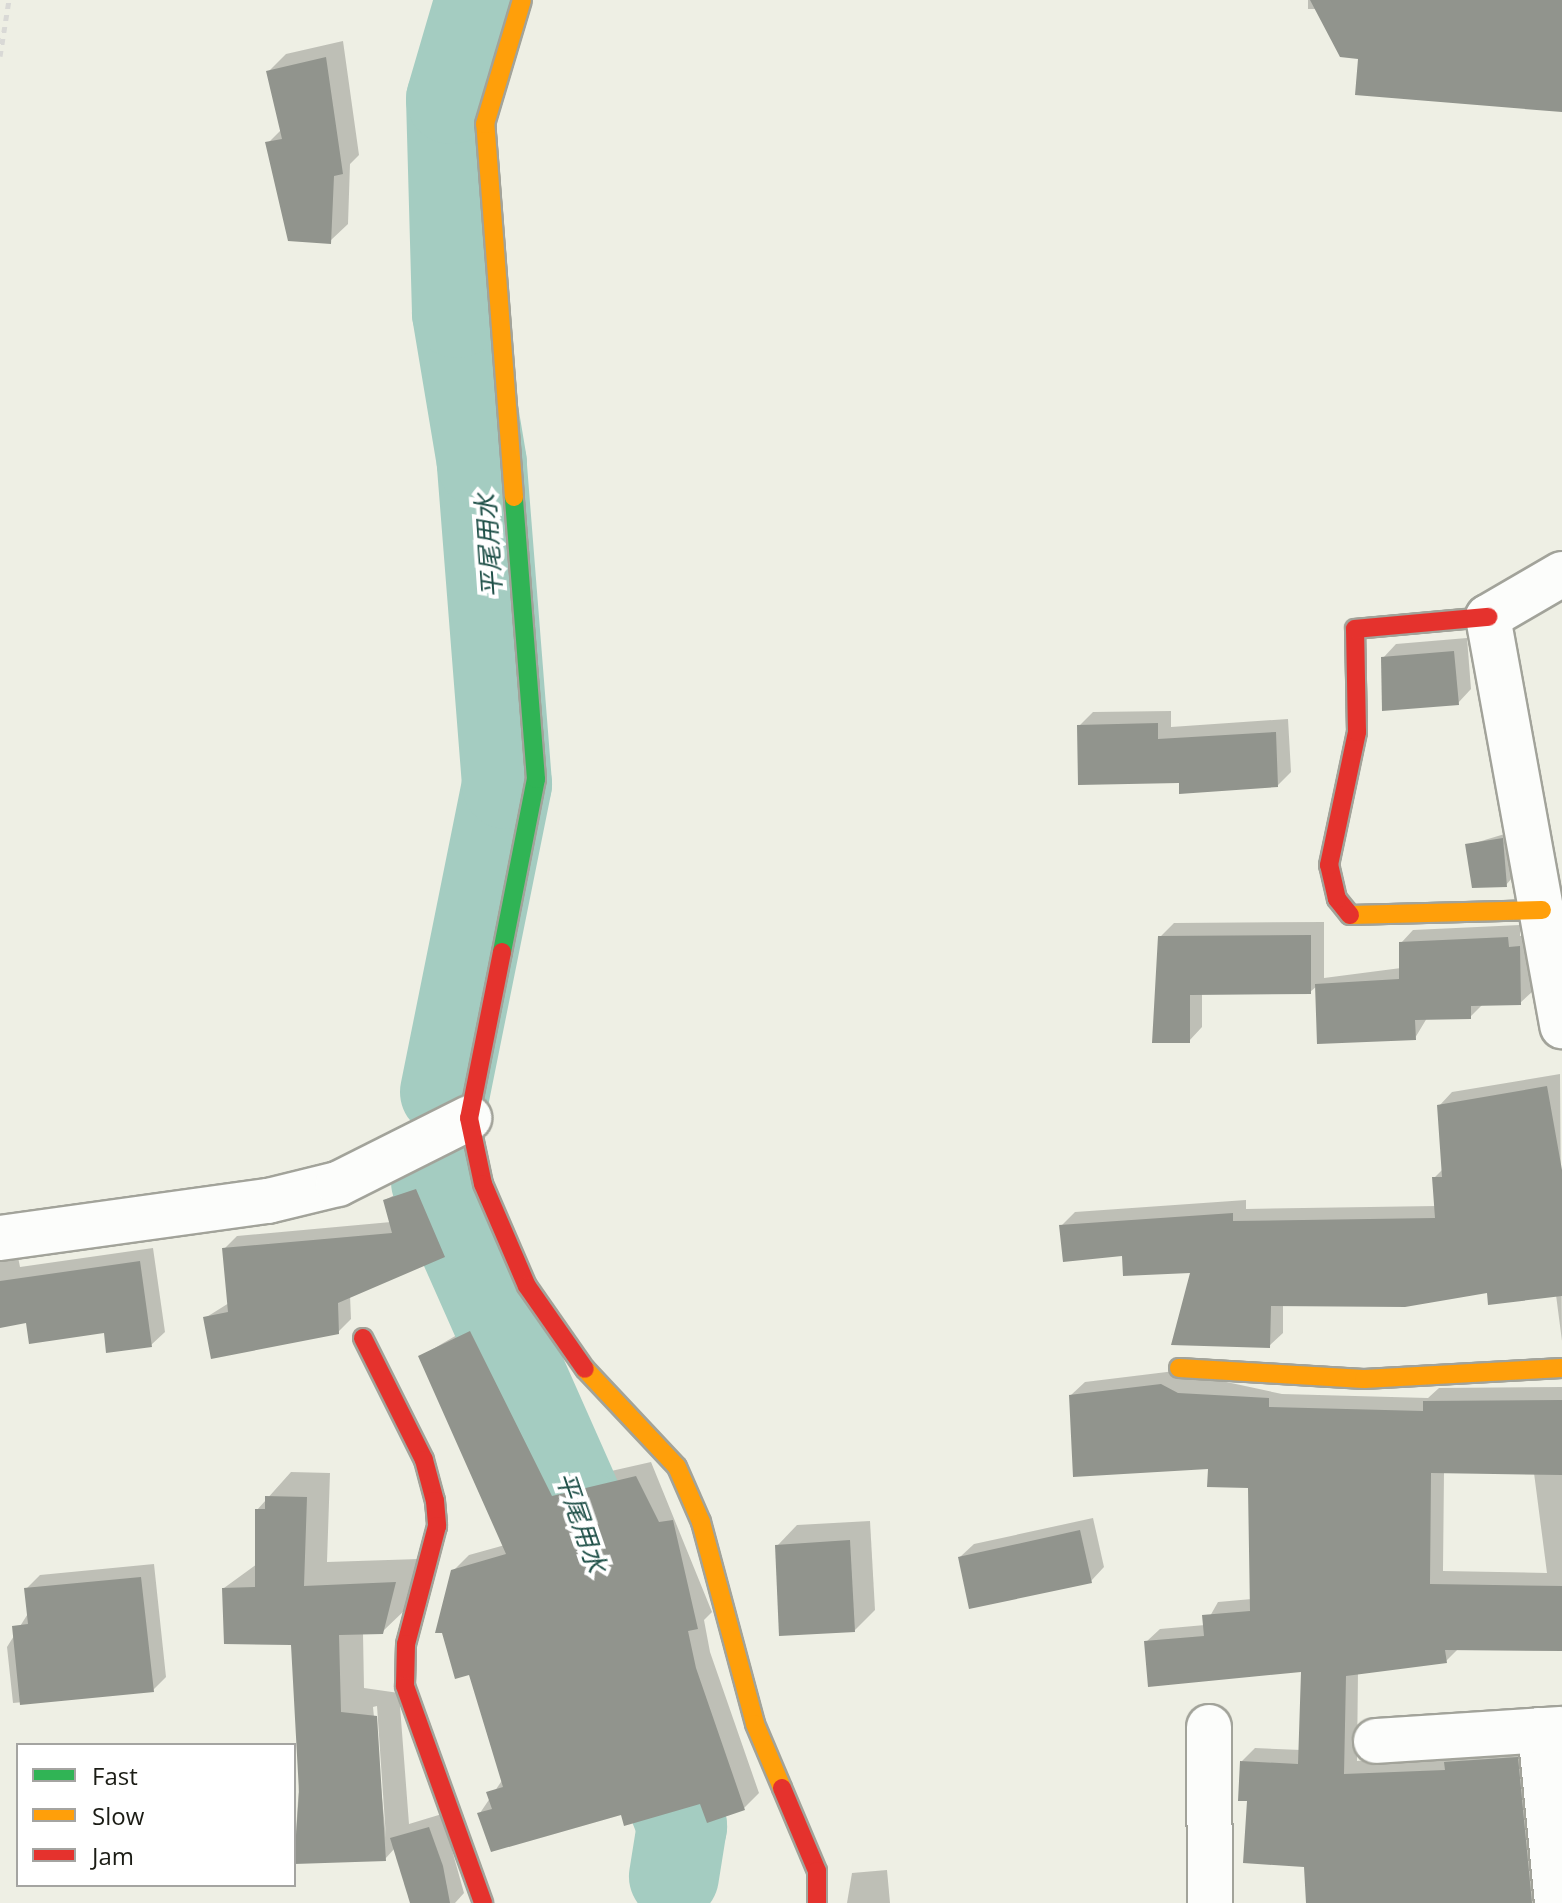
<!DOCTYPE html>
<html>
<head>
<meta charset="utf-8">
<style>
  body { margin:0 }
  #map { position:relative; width:1562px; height:1903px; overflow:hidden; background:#eeefe4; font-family:"Open Sans","Noto Sans JP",sans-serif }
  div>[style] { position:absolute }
  .shadow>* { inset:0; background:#0003 }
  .river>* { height:90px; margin:-45px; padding:0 45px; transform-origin:45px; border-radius:45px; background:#a4ccc1 }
  .building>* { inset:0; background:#91948d }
  .path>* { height:5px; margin-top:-2.5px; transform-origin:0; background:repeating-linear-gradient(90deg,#d9d9d6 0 6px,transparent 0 12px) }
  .roads { filter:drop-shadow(2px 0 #a2a39a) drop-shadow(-2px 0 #a2a39a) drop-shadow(0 2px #a2a39a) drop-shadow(0 -2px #a2a39a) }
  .street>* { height:44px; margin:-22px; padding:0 22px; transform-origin:22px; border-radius:22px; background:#fcfdfb }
  .fast>* { height:18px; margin:-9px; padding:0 9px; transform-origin:9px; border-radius:9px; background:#30b455 }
  .slow>* { height:18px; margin:-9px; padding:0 9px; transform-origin:9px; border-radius:9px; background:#ff9f0a }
  .jam>* { height:18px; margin:-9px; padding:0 9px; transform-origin:9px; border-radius:9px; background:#e5322d }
  span { translate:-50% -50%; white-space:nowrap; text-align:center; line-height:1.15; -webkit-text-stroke:8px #fff; paint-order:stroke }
  .water-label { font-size:26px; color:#1f5048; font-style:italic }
  .legend { position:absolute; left:16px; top:1743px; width:280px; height:144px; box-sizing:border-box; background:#fff; border:2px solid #a4a4a1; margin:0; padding:10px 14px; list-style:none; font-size:24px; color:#1b1c15 }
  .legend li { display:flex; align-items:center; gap:16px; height:40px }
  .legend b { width:40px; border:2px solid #a4a4a1 }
</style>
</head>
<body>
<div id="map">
  <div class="shadow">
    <i style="clip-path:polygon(1308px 0,1562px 0,1562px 110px,1360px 57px,1317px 9px,1308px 9px)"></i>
    <i style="clip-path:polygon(343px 41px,359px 155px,350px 164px,348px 224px,330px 241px,268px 143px,282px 129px,269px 71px,286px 54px)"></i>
    <i style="clip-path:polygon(1467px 638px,1471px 689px,1458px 703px,1383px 658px,1396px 644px)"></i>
    <i style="clip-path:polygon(1171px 711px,1171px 727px,1288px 719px,1291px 772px,1277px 786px,1180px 781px,1079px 726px,1093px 712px)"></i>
    <i style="clip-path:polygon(1508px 833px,1512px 878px,1506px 885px,1468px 845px)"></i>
    <i style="clip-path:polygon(1324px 922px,1324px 978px,1401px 968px,1401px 943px,1413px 930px,1520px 925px,1520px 936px,1531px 935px,1533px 991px,1520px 1003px,1483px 1004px,1470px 1017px,1427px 1018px,1415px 1038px,1317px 986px,1310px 992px,1202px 993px,1202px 1027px,1189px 1041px,1160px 937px,1174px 923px)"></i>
    <i style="clip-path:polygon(1560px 1074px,1562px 1341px,1556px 1295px,1489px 1291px,1283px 1304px,1283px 1333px,1269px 1346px,1192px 1271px,1124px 1254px,1061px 1226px,1075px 1212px,1246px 1200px,1246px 1209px,1436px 1206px,1434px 1178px,1443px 1169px,1439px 1106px,1452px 1092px)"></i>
    <i style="clip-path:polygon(429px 1177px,457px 1242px,444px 1255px,350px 1295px,351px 1319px,338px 1332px,205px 1318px,229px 1303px,224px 1249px,237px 1236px,391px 1222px,385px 1200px)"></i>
    <i style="clip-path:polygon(153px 1248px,165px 1332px,151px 1345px,106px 1330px,28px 1321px,0 1326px,0 1260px,18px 1257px,20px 1267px)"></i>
    <i style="clip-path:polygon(486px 1318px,567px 1481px,651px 1462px,712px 1612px,704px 1620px,710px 1652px,759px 1793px,744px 1808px,702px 1801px,622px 1812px,480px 1813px,503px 1779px,453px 1571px,469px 1555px,505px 1545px,421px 1356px)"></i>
    <i style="clip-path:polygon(evenodd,1175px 1371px,1282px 1394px,1428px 1398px,1439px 1388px,1562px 1387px,1562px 1649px,1459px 1648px,1446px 1661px,1358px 1672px,1357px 1761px,1530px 1744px,1553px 1903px,1311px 1903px,1306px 1865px,1249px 1799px,1242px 1761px,1255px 1748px,1301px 1750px,1303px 1670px,1146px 1642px,1160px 1629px,1205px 1625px,1218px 1602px,1252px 1599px,1250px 1486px,1071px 1395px,1085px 1382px,1175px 1371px,1444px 1472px,1534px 1473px,1547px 1573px,1443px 1571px,1444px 1472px)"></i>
    <i style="clip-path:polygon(evenodd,291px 1472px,330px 1473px,327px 1562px,419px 1559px,407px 1608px,382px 1632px,363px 1633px,364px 1688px,399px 1693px,409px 1824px,442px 1814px,464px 1893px,455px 1903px,412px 1903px,395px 1848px,385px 1859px,294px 1862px,300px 1770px,293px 1643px,224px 1588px,257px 1564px,257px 1510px,291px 1472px,377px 1706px,386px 1838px,373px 1707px,377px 1706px)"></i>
    <i style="clip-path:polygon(1093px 1518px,1104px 1567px,1091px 1581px,960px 1557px,974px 1544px)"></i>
    <i style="clip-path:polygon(870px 1521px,875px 1610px,854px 1631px,777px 1546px,797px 1525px)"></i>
    <i style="clip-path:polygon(154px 1564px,166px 1677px,153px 1690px,13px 1703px,7px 1647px,29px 1612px,26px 1589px,40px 1575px)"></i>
    <i style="clip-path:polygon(887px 1870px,890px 1903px,847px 1903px,852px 1873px)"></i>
  </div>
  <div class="river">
    <i style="left:445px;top:1092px;width:314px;rotate:-78.6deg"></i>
    <i style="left:507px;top:784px;width:322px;rotate:-94.5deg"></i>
    <i style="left:482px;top:463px;width:152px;rotate:-99.5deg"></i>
    <i style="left:457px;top:313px;width:214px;rotate:-91.6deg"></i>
    <i style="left:451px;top:99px;width:103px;rotate:-73.7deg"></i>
    <i style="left:436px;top:1182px;width:365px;rotate:66.1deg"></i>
    <i style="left:584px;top:1516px;width:187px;rotate:75.4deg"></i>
    <i style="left:631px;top:1697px;width:139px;rotate:68.4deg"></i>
    <i style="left:682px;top:1826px;width:51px;rotate:99.1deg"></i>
  </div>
  <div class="building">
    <i style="clip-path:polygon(1310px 0,1562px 0,1562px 112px,1355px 95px,1358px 59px,1340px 57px)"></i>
    <i style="clip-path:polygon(326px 57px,343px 174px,334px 176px,331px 244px,288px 241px,265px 142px,282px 139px,266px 71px)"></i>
    <i style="clip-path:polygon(1454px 651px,1459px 705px,1382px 711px,1381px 657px)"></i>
    <i style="clip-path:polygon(1158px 723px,1158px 739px,1276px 732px,1278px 787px,1179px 794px,1179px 783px,1078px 785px,1077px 725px)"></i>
    <i style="clip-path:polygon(1503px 838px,1507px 887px,1472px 888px,1465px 844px)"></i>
    <i style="clip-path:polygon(1311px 935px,1311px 994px,1190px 995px,1190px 1043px,1152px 1043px,1158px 936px)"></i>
    <i style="clip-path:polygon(1508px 937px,1509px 947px,1520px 946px,1521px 1005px,1471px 1006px,1471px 1019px,1415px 1020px,1416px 1040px,1317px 1044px,1315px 984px,1399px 979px,1399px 942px)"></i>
    <i style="clip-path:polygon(1547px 1086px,1562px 1170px,1562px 1296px,1488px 1305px,1487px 1293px,1405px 1307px,1271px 1306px,1270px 1348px,1171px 1345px,1190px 1273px,1123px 1276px,1122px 1256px,1063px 1262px,1059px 1225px,1233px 1213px,1233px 1221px,1435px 1218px,1432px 1177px,1442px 1177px,1437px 1105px)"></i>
    <i style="clip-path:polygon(416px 1189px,445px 1257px,338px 1303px,339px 1334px,211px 1359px,203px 1317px,228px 1312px,222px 1248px,392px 1233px,383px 1200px)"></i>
    <i style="clip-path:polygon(140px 1261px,152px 1347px,106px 1353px,104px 1333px,29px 1344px,26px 1323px,0 1328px,0 1281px)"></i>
    <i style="clip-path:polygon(470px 1331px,552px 1496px,636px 1476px,659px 1522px,673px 1520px,698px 1629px,688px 1631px,696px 1668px,745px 1810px,707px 1823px,700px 1804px,624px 1826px,621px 1815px,491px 1852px,477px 1813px,492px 1809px,486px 1792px,503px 1787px,469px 1675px,455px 1679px,442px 1633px,435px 1633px,451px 1570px,506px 1554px,418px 1356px)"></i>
    <i style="clip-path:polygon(1161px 1384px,1178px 1393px,1269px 1398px,1269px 1407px,1423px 1411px,1423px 1401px,1562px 1400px,1562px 1475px,1431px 1473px,1430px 1584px,1562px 1586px,1562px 1651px,1445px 1650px,1447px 1663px,1346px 1676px,1344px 1774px,1445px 1770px,1444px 1762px,1518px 1757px,1532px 1903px,1306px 1903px,1304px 1867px,1243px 1863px,1247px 1801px,1238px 1801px,1240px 1761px,1298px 1764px,1301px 1672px,1148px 1687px,1144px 1641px,1204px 1636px,1202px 1615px,1250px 1611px,1248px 1488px,1207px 1487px,1208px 1469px,1073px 1477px,1069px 1395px)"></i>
    <i style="clip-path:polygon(265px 1496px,307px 1497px,304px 1586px,396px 1582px,383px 1634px,339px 1635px,341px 1712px,377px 1716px,386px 1861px,294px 1864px,299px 1792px,291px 1645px,224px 1644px,222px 1588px,255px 1587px,255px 1509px,265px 1509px)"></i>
    <i style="clip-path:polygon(1080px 1530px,1092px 1583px,969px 1609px,958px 1557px)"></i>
    <i style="clip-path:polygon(850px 1540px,855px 1632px,779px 1636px,775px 1545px)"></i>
    <i style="clip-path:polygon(141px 1577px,154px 1692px,20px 1705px,12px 1626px,28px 1624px,24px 1588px)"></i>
    <i style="clip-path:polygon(429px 1827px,443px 1866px,450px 1903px,410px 1903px,390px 1838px)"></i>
  </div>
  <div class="path">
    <i style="left:0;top:56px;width:57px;rotate:-80.9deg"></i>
  </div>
  <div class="roads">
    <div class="street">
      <i style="left:1562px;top:574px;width:86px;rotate:149.8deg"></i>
      <i style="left:1488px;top:617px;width:416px;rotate:79.7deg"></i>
      <i style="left:0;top:1238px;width:271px;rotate:-7.9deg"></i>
      <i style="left:268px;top:1201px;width:72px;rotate:-13.7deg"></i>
      <i style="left:338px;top:1184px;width:147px;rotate:-26.7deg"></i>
      <i style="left:1209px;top:1727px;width:176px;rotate:89.7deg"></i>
      <i style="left:1540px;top:1730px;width:174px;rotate:84.4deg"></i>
      <i style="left:1376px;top:1741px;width:186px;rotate:-3.7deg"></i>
    </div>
    <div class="fast">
      <i style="left:502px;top:952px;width:176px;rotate:-78.9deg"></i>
      <i style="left:536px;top:779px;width:283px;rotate:-94.5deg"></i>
    </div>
    <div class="slow">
      <i style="left:514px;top:497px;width:374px;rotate:-94.4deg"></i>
      <i style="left:485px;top:124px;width:129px;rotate:-73.4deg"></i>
      <i style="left:1350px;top:915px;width:192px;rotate:-1.5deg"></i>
      <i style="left:1179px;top:1368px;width:185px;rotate:3.4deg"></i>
      <i style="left:1364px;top:1379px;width:198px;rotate:-3.2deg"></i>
      <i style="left:585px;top:1369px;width:134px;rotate:46.8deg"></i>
      <i style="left:677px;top:1467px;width:60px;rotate:66.4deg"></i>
      <i style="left:701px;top:1522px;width:209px;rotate:75deg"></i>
      <i style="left:755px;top:1724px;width:69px;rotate:67.1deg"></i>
    </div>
    <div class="jam">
      <i style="left:1350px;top:915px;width:21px;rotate:-129deg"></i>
      <i style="left:1337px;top:899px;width:35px;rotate:-103deg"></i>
      <i style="left:1329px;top:865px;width:136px;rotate:-78.1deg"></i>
      <i style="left:1357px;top:732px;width:103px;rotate:-91.1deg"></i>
      <i style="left:1355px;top:629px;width:134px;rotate:-5.2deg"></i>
      <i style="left:502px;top:952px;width:169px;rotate:101.2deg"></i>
      <i style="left:469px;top:1118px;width:67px;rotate:78deg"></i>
      <i style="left:483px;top:1184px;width:111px;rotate:66.7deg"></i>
      <i style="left:527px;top:1286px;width:101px;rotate:55.1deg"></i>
      <i style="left:363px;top:1338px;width:136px;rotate:63.4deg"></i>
      <i style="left:424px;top:1460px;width:42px;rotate:75deg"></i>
      <i style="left:435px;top:1501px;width:25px;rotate:85deg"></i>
      <i style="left:437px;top:1526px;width:122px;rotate:104.7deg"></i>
      <i style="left:406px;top:1644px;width:42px;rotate:91.4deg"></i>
      <i style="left:405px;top:1686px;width:231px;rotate:70.2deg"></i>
      <i style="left:782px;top:1788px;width:90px;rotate:67.1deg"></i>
      <i style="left:817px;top:1871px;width:32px;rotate:90deg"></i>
    </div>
  </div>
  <div class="water-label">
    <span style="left:489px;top:546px;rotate:-94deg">平尾用水</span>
    <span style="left:581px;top:1522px;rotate:71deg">平尾用水</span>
  </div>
  <ul class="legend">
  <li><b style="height:10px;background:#30b455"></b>Fast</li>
  <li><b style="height:10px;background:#ff9f0a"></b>Slow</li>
  <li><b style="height:10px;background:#e5322d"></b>Jam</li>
  </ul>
</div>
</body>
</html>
